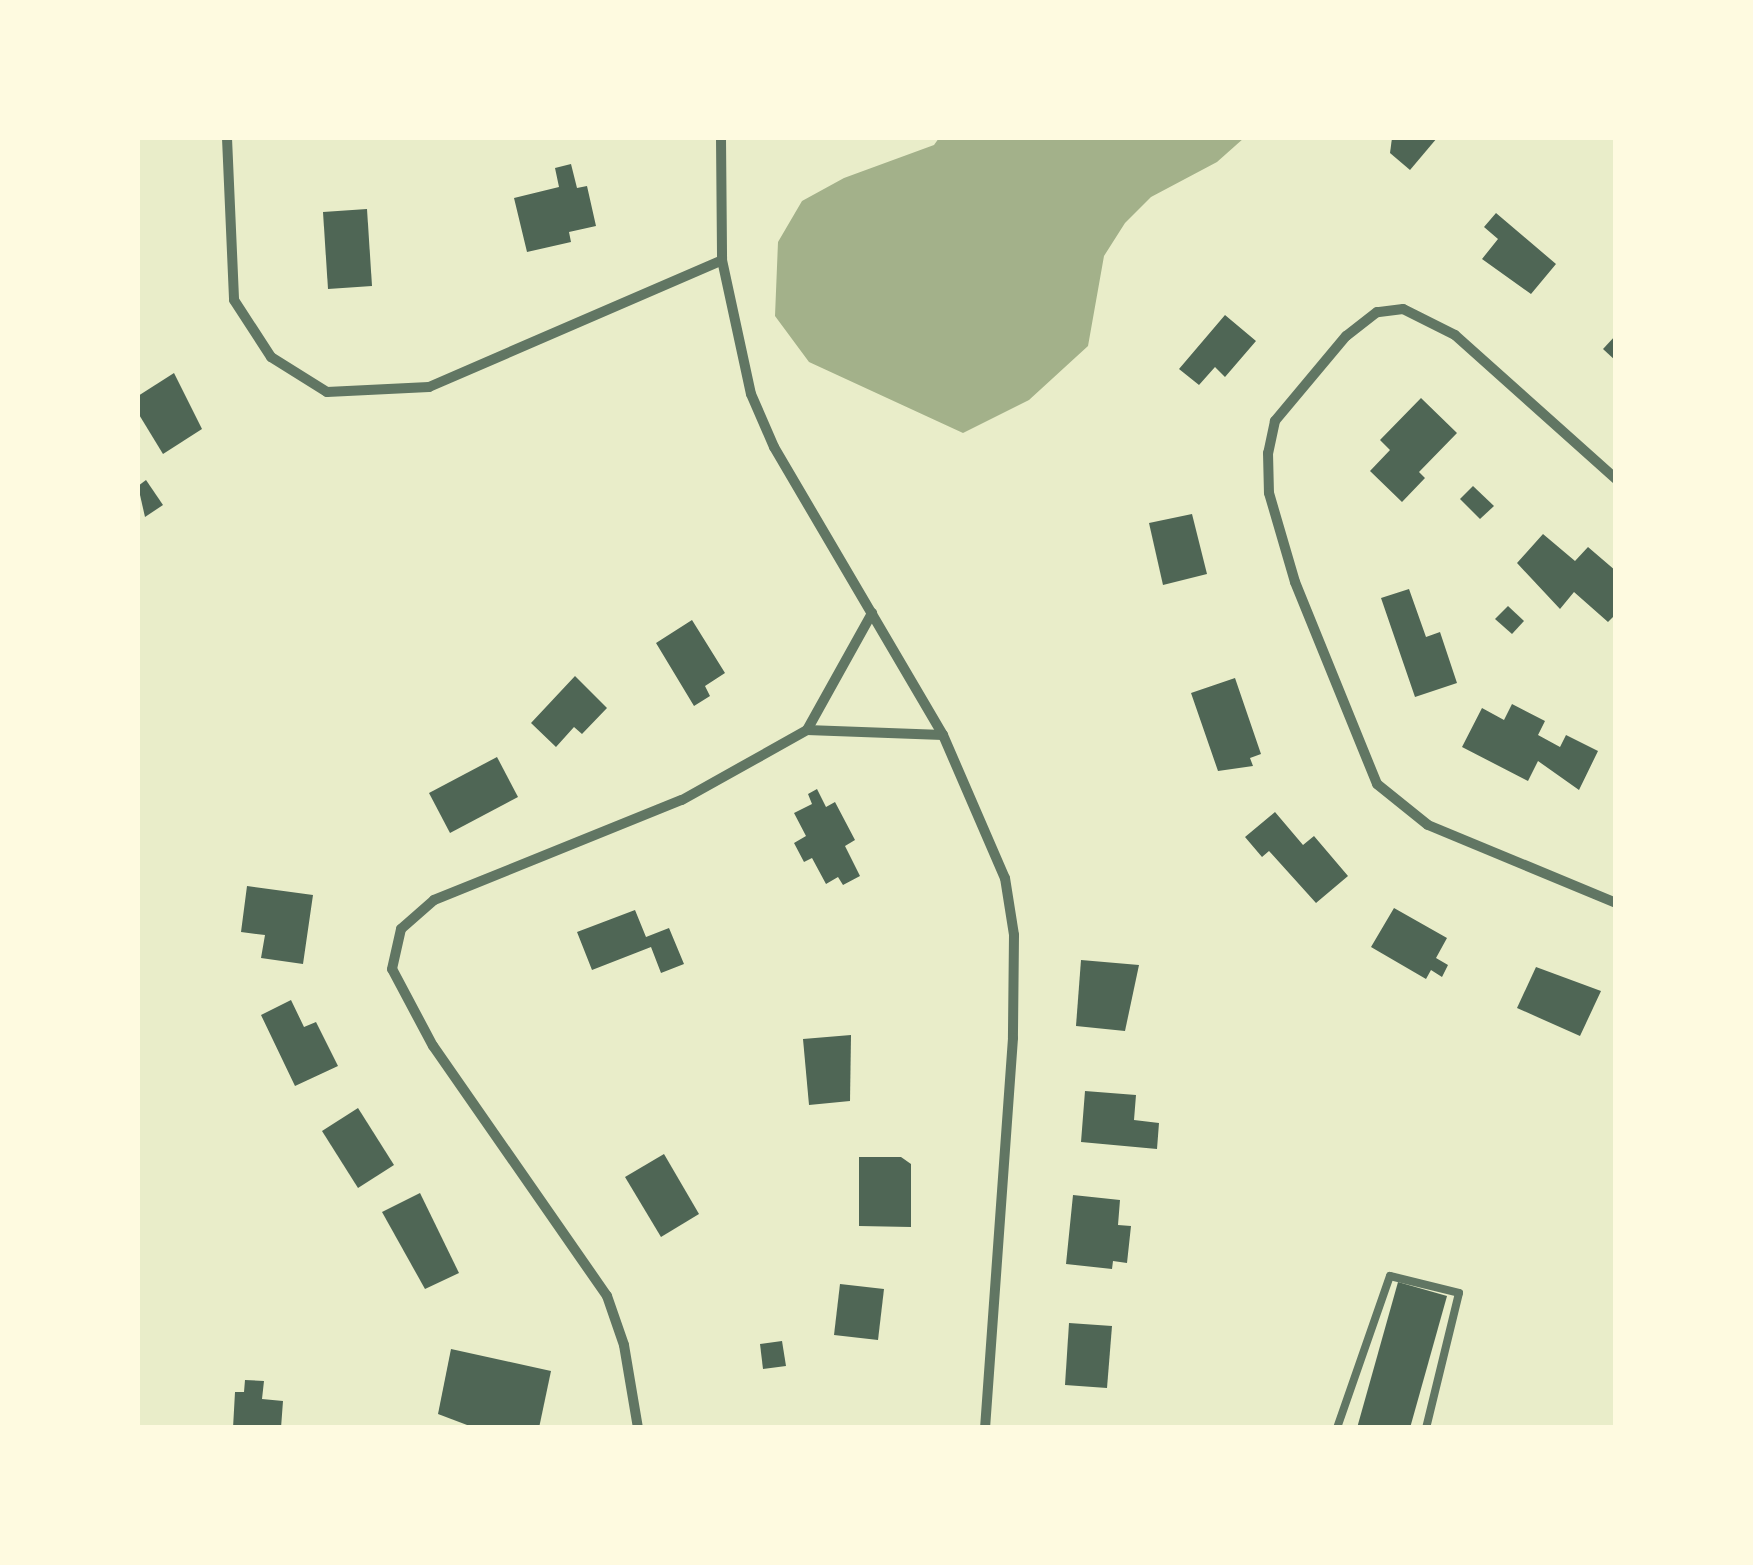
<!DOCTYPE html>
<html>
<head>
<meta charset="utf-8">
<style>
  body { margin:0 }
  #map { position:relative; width:1753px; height:1565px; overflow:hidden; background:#e9edc9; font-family:Manrope,sans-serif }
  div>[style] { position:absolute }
  .water>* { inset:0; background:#a3b18a }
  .building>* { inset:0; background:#4f6655 }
  .service>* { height:8px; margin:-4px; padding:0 4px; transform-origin:4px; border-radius:4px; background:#617663 }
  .minor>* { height:10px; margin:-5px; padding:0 5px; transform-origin:5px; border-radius:5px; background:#617663 }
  span { translate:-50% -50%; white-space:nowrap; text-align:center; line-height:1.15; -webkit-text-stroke:8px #fefae0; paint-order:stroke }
  .frame { position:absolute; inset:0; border:140px solid #fefae0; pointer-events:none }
</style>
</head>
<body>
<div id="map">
  <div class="water">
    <i style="clip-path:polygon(939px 138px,1244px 138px,1217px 162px,1151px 197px,1125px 223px,1104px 256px,1088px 346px,1029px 400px,963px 433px,809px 362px,775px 316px,778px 242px,802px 201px,844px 178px,934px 145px)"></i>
  </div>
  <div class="building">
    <i style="clip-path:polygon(1392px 138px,1437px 138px,1410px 170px,1390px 153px)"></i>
    <i style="clip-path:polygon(571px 164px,577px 188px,587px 186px,596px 226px,569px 232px,571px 242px,527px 252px,514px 198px,559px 187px,555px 168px)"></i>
    <i style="clip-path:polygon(367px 209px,372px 286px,328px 289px,323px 212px)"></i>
    <i style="clip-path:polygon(1496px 213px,1556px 264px,1531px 294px,1482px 259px,1498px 239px,1484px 227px)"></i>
    <i style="clip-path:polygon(1225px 315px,1256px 341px,1225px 377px,1215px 367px,1199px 385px,1179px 369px)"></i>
    <i style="clip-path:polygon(1616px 335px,1616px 361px,1603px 349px)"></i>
    <i style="clip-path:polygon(174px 373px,202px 429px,163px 454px,138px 413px,138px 396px)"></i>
    <i style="clip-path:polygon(1421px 398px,1457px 433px,1419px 472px,1425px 478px,1402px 502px,1370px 471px,1390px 450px,1380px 440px)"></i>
    <i style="clip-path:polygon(146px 480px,163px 505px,145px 517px,138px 486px)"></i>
    <i style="clip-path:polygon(1473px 486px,1494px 506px,1480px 519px,1460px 499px)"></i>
    <i style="clip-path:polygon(1192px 514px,1207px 574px,1163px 585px,1149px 523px)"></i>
    <i style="clip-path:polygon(1543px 534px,1575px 561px,1588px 547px,1616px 571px,1616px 614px,1608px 622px,1574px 592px,1560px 609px,1517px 563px)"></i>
    <i style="clip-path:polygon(1409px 589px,1426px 637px,1440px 632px,1457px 683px,1415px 697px,1381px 598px)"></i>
    <i style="clip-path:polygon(1508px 606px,1524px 621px,1512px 634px,1495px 619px)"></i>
    <i style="clip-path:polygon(692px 620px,725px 673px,705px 686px,710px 696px,694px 706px,656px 643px)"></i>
    <i style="clip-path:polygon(575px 676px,607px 708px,582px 734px,574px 727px,556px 747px,531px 723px)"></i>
    <i style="clip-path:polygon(1235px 678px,1261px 754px,1250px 758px,1253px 766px,1218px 771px,1191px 693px)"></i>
    <i style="clip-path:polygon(1512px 704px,1545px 721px,1538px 735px,1560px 747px,1566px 735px,1598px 751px,1579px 790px,1538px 761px,1528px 781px,1462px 747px,1482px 708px,1504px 720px)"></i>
    <i style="clip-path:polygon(497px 757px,518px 797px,450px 833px,429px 793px)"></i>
    <i style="clip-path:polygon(817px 789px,826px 807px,835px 802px,855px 840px,845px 846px,860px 876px,843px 885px,838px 877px,826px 884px,812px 858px,804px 862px,794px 843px,806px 836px,794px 813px,812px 804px,808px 794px)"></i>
    <i style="clip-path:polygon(1275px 812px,1303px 845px,1314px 836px,1348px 876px,1316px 903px,1269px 851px,1262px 857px,1245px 837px)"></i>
    <i style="clip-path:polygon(247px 886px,313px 895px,303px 964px,261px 958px,265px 935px,241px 932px)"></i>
    <i style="clip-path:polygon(1394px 908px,1447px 938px,1436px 958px,1448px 965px,1442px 977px,1431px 970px,1426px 979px,1371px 947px)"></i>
    <i style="clip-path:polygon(635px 910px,646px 937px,669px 928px,684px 964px,661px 973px,651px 947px,592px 970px,577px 932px)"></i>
    <i style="clip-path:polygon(1081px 960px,1139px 965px,1125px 1031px,1076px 1026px)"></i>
    <i style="clip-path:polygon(1536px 967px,1601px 991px,1580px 1036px,1517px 1008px)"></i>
    <i style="clip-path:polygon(291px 1000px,304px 1027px,316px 1022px,338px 1066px,295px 1086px,261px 1015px)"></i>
    <i style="clip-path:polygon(851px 1035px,850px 1101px,809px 1105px,803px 1039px)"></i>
    <i style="clip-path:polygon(1085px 1091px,1136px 1095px,1134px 1120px,1159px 1123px,1157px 1149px,1081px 1142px)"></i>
    <i style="clip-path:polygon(358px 1108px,394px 1165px,358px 1188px,322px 1131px)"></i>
    <i style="clip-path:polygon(664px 1154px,699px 1214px,661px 1237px,625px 1177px)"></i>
    <i style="clip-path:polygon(859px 1157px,901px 1157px,911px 1164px,911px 1227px,859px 1226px)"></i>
    <i style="clip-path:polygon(420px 1193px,459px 1273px,425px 1289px,382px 1212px)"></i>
    <i style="clip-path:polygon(1073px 1195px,1120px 1200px,1118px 1225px,1131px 1226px,1127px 1263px,1113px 1261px,1112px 1269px,1066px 1264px)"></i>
    <i style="clip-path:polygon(1398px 1282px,1447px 1296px,1410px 1428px,1357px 1428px)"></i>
    <i style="clip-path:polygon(840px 1284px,884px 1289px,878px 1340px,834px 1335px)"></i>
    <i style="clip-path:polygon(1069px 1323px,1112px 1326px,1107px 1388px,1065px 1385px)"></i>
    <i style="clip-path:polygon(782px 1341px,786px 1366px,763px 1369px,760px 1344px)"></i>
    <i style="clip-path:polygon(451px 1349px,551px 1371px,539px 1428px,475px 1428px,438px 1414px)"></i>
    <i style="clip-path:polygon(245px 1380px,264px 1381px,262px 1399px,283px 1401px,281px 1428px,233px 1428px,235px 1392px,244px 1392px)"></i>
  </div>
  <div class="service">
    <i style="left:1337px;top:1428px;width:161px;rotate:-70.8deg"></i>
    <i style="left:1390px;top:1276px;width:71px;rotate:13.8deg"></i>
    <i style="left:1459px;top:1293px;width:139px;rotate:103.7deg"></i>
  </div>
  <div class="minor">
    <i style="left:227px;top:138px;width:162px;rotate:87.5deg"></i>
    <i style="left:234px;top:300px;width:68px;rotate:57deg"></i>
    <i style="left:271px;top:357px;width:66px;rotate:32deg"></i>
    <i style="left:327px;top:392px;width:102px;rotate:-2.8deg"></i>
    <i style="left:429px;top:387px;width:319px;rotate:-23.4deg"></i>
    <i style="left:721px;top:138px;width:122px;rotate:89.5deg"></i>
    <i style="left:722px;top:260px;width:137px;rotate:77.8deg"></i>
    <i style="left:751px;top:394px;width:58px;rotate:66.5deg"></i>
    <i style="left:774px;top:447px;width:334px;rotate:59.6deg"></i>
    <i style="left:943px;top:735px;width:156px;rotate:66.6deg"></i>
    <i style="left:1005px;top:878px;width:58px;rotate:81deg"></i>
    <i style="left:1014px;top:935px;width:103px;rotate:90.6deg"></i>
    <i style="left:1013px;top:1038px;width:391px;rotate:94.1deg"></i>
    <i style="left:1616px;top:479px;width:216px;rotate:-138.2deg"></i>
    <i style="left:1455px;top:335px;width:58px;rotate:-153.4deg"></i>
    <i style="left:1403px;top:309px;width:26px;rotate:173deg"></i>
    <i style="left:1377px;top:312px;width:39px;rotate:142deg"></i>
    <i style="left:1346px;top:336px;width:111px;rotate:129.9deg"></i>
    <i style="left:1275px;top:421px;width:33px;rotate:102deg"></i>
    <i style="left:1268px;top:453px;width:40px;rotate:88.6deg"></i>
    <i style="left:1269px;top:493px;width:93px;rotate:73.7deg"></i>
    <i style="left:1295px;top:582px;width:218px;rotate:67.9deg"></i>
    <i style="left:1377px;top:784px;width:65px;rotate:38.8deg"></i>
    <i style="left:1428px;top:825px;width:204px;rotate:22.5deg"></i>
    <i style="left:807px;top:730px;width:134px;rotate:-60.9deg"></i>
    <i style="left:638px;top:1428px;width:84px;rotate:-99.6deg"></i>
    <i style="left:624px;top:1345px;width:52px;rotate:-109.1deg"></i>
    <i style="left:607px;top:1296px;width:305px;rotate:-124.8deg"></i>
    <i style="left:433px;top:1046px;width:87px;rotate:-118deg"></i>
    <i style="left:392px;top:969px;width:41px;rotate:-77.3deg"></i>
    <i style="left:401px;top:929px;width:44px;rotate:-41.3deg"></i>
    <i style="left:434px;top:900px;width:267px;rotate:-22deg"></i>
    <i style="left:682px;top:800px;width:143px;rotate:-29.2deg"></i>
    <i style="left:807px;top:730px;width:136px;rotate:2.1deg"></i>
  </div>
  <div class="frame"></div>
</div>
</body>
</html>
